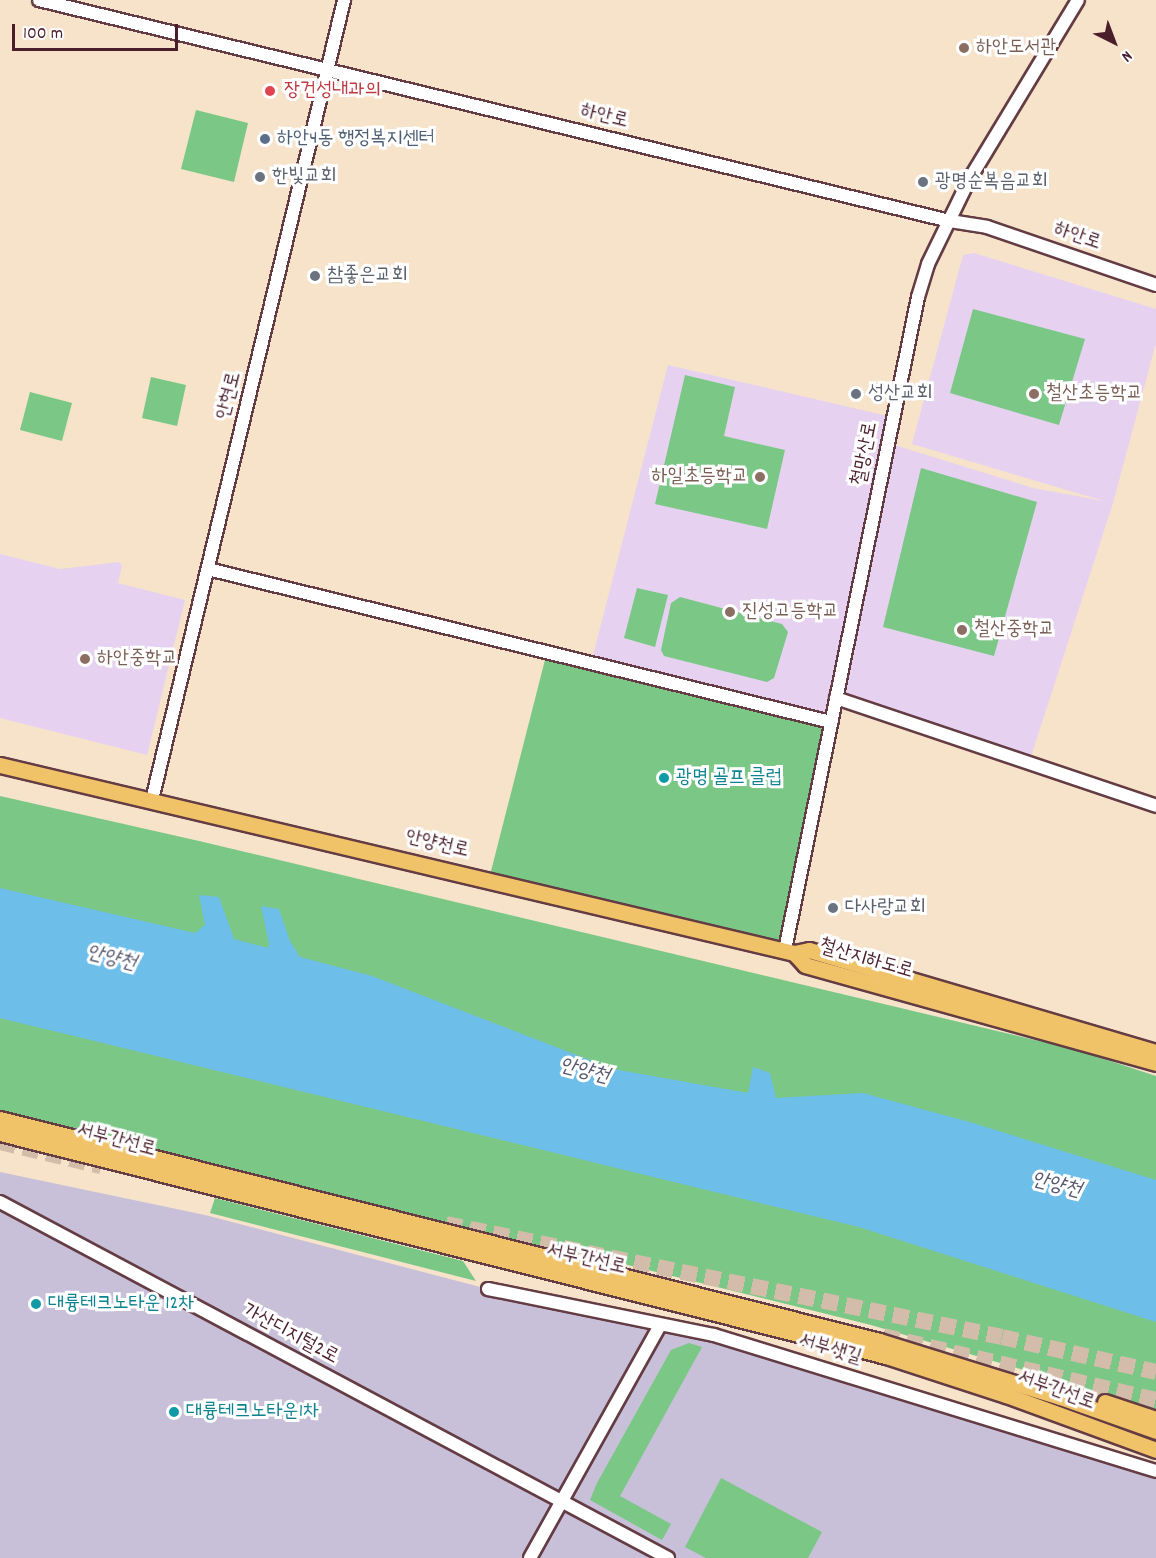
<!DOCTYPE html>
<html>
<head>
<meta charset="utf-8">
<style>
  body { margin:0 }
  #map { position:relative; width:1156px; height:1558px; overflow:hidden; background:#f6e3ca; font-family:Dekko,"Poor Story",sans-serif }
  div>[style] { position:absolute }
  .built>* { inset:0; background:#e6d2f0 }
  .industrial>* { inset:0; background:#c8bfd8 }
  .green>* { inset:0; background:#7bc786 }
  .water>* { inset:0; background:#6dbee9 }
  .highway-tunnel>* { height:16px; margin-top:-8px; transform-origin:0; background:repeating-linear-gradient(90deg,#d4bcaa 0 16px,transparent 0 24px) }
  .roads { filter:drop-shadow(2px 0 #643c43) drop-shadow(-2px 0 #643c43) drop-shadow(0 2px #643c43) drop-shadow(0 -2px #643c43) }
  .minor>* { height:12px; margin:-6px; padding:0 6px; transform-origin:6px; border-radius:6px; background:#fff }
  .major>* { height:15px; margin:-7.5px; padding:0 7.5px; transform-origin:7.5px; border-radius:7.5px; background:#f1c369 }
  .dots>* { width:16px; height:16px; translate:-50% -50%; box-sizing:border-box; border:3px solid #fff; border-radius:50% }
  span { translate:-50% -50%; white-space:nowrap; text-align:center; line-height:1.15; -webkit-text-stroke:6px #fff; paint-order:stroke }
  .education-label { font-size:20px; color:#785e54 }
  .left { translate:0 -50%; text-align:left }
  .right { translate:-100% -50%; text-align:right }
  .health-label { font-size:20px; color:#be3a42 }
  .street-label { font-size:20px; color:#4a1f2b }
  .service-label { font-size:20px; color:#4e5e75 }
  .worship-label { font-size:20px; color:#5b616d }
  .culture-label { font-size:20px; color:#0d838f }
  .water-label { font-size:21px; color:#56576e; font-style:italic }
  .north { position:absolute; left:1084px; top:12px; width:60px; height:60px; -webkit-text-stroke:4px #fff; paint-order:stroke; rotate:138deg; font-size:16px; font-weight:700; line-height:24px; text-align:center; color:#4a1f2b }
  .north::after { content:''; display:block; margin:auto; width:21px; height:27px; background:#4a1f2b; clip-path:polygon(50% 0,100% 100%,50% 72%,0 100%) }
  .scale { position:absolute; left:12px; top:24px; width:166px; height:27px; box-sizing:border-box; border:3px solid #4a1f2b; border-top:0; padding-left:8px; font-size:18px; line-height:21px; white-space:nowrap; color:#4a1f2b; -webkit-text-stroke:4px #fff; paint-order:stroke }
</style>
</head>
<body>
<div id="map">
  <div class="built">
    <i style="clip-path:polygon(974px 253px,1156px 309px,1156px 343px,1113px 503px,1029px 763px,836px 698px,831px 722px,591px 663px,668px 365px,896px 418px,888px 443px,1033px 488px,1104px 501px,912px 444px,963px 255px)"></i>
    <i style="clip-path:polygon(0 554px,60px 569px,119px 562px,122px 566px,118px 583px,185px 600px,147px 755px,0 718px)"></i>
  </div>
  <div class="industrial">
    <i style="clip-path:polygon(0 1172px,205px 1215px,488px 1289px,779px 1355px,905px 1393px,1156px 1478px,1156px 1558px,0 1558px)"></i>
  </div>
  <div class="green">
    <i style="clip-path:polygon(196px 110px,248px 123px,234px 182px,181px 169px)"></i>
    <i style="clip-path:polygon(973px 309px,1085px 339px,1059px 425px,950px 393px)"></i>
    <i style="clip-path:polygon(685px 375px,735px 387px,724px 436px,785px 450px,767px 529px,655px 504px)"></i>
    <i style="clip-path:polygon(151px 377px,186px 385px,177px 426px,142px 418px)"></i>
    <i style="clip-path:polygon(30px 392px,72px 403px,62px 441px,20px 430px)"></i>
    <i style="clip-path:polygon(921px 468px,1037px 502px,994px 656px,883px 627px)"></i>
    <i style="clip-path:polygon(637px 588px,668px 595px,655px 647px,624px 638px)"></i>
    <i style="clip-path:polygon(680px 597px,782px 624px,788px 632px,774px 678px,767px 682px,664px 656px,661px 650px,671px 603px)"></i>
    <i style="clip-path:polygon(547px 652px,831px 722px,785px 950px,489px 879px)"></i>
    <i style="clip-path:polygon(0 796px,199px 841px,1077px 1050px,1156px 1076px,1156px 1409px,871px 1325px,563px 1249px,533px 1247px,188px 1162px,127px 1142px,0 1112px)"></i>
    <i style="clip-path:polygon(215px 1198px,463px 1261px,476px 1281px,210px 1213px)"></i>
    <i style="clip-path:polygon(689px 1343px,702px 1347px,620px 1496px,671px 1524px,662px 1540px,590px 1500px,597px 1483px,671px 1350px)"></i>
    <i style="clip-path:polygon(721px 1478px,822px 1532px,808px 1558px,706px 1558px,685px 1547px)"></i>
  </div>
  <div class="water">
    <i style="clip-path:polygon(0 888px,195px 933px,205px 925px,199px 895px,219px 897px,234px 939px,268px 948px,269px 944px,261px 906px,279px 909px,290px 941px,300px 957px,372px 976px,613px 1069px,748px 1093px,753px 1067px,770px 1073px,776px 1098px,863px 1093px,973px 1123px,1156px 1180px,1156px 1322px,859px 1227px,0 1018px)"></i>
  </div>
  <div class="highway-tunnel">
    <i style="left:0;top:1142px;width:104px;rotate:13.4deg"></i>
    <i style="left:446px;top:1224px;width:567px;rotate:11.49deg"></i>
    <i style="left:1002px;top:1337px;width:158px;rotate:12.8deg"></i>
    <i style="left:883px;top:1336px;width:280px;rotate:13.2deg"></i>
  </div>
  <div class="roads">
    <div class="minor">
      <i style="left:39px;top:0;width:937px;rotate:13.64deg"></i>
      <i style="left:950px;top:221px;width:37px;rotate:9deg"></i>
      <i style="left:987px;top:227px;width:179px;rotate:18.9deg"></i>
      <i style="left:208px;top:569px;width:642px;rotate:13.8deg"></i>
      <i style="left:836px;top:698px;width:338px;rotate:18.6deg"></i>
      <i style="left:152px;top:800px;width:823px;rotate:-76.5deg"></i>
      <i style="left:785px;top:950px;width:666px;rotate:-78.49deg"></i>
      <i style="left:918px;top:297px;width:34px;rotate:-73deg"></i>
      <i style="left:928px;top:264px;width:93px;rotate:-64deg"></i>
      <i style="left:969px;top:180px;width:210px;rotate:-58.8deg"></i>
      <i style="left:0;top:1202px;width:757px;rotate:28.05deg"></i>
      <i style="left:488px;top:1289px;width:231px;rotate:11.5deg"></i>
      <i style="left:714px;top:1335px;width:462px;rotate:17.1deg"></i>
      <i style="left:530px;top:1558px;width:267px;rotate:-60.8deg"></i>
    </div>
    <div class="major">
      <i style="left:0;top:765px;width:816px;rotate:13.32deg"></i>
      <i style="left:794px;top:953px;width:15px;rotate:-11deg"></i>
      <i style="left:809px;top:950px;width:362px;rotate:16.4deg"></i>
      <i style="left:794px;top:953px;width:16px;rotate:47deg"></i>
      <i style="left:805px;top:965px;width:364px;rotate:15.6deg"></i>
      <i style="left:0;top:1119px;width:907px;rotate:14.17deg"></i>
      <i style="left:879px;top:1341px;width:189px;rotate:17.2deg"></i>
      <i style="left:1060px;top:1397px;width:102px;rotate:19.5deg"></i>
      <i style="left:0;top:1133px;width:914px;rotate:14.13deg"></i>
      <i style="left:886px;top:1356px;width:126px;rotate:18deg"></i>
      <i style="left:1006px;top:1395px;width:160px;rotate:20.1deg"></i>
      <i style="left:1105px;top:1402px;width:54px;rotate:18.4deg"></i>
    </div>
  </div>
  <div class="dots">
    <i style="left:964px;top:48px;background:#8d6e63"></i>
    <i style="left:270px;top:91px;background:#e0444e"></i>
    <i style="left:265px;top:139px;background:#5c6f8a"></i>
    <i style="left:260px;top:177px;background:#6b7280"></i>
    <i style="left:923px;top:182px;background:#6b7280"></i>
    <i style="left:315px;top:276px;background:#6b7280"></i>
    <i style="left:856px;top:394px;background:#6b7280"></i>
    <i style="left:1034px;top:394px;background:#8d6e63"></i>
    <i style="left:760px;top:477px;background:#8d6e63"></i>
    <i style="left:730px;top:612px;background:#8d6e63"></i>
    <i style="left:962px;top:630px;background:#8d6e63"></i>
    <i style="left:85px;top:659px;background:#8d6e63"></i>
    <i style="left:664px;top:778px;background:#0f9aa8"></i>
    <i style="left:833px;top:908px;background:#6b7280"></i>
    <i style="left:36px;top:1304px;background:#0f9aa8"></i>
    <i style="left:174px;top:1412px;background:#0f9aa8"></i>
  </div>
  <div class="education-label">
    <span class="left" style="left:976px;top:48px">하안도서관</span>
    <span class="left" style="left:1046px;top:394px">철산초등학교</span>
    <span class="right" style="left:748px;top:477px">하일초등학교</span>
    <span class="left" style="left:742px;top:612px">진성고등학교</span>
    <span class="left" style="left:974px;top:630px">철산중학교</span>
    <span class="left" style="left:97px;top:659px">하안중학교</span>
  </div>
  <div class="health-label">
    <span class="left" style="left:284px;top:91px">장건성내과의</span>
  </div>
  <div class="street-label">
    <span style="left:604px;top:117px;rotate:14deg">하안로</span>
    <span style="left:1077px;top:237px;rotate:19deg">하안로</span>
    <span style="left:230px;top:396px;rotate:-76deg">안현로</span>
    <span style="left:866px;top:454px;rotate:-79deg">철망산로</span>
    <span style="left:437px;top:845px;rotate:13deg">안양천로</span>
    <span style="left:866px;top:960px;rotate:16deg">철산지하도로</span>
    <span style="left:116px;top:1141px;rotate:15deg">서부간선로</span>
    <span style="left:586px;top:1260px;rotate:13deg">서부간선로</span>
    <span style="left:290px;top:1335px;rotate:28deg">가산디지털2로</span>
    <span style="left:830px;top:1350px;rotate:17deg">서부샛길</span>
    <span style="left:1056px;top:1391px;rotate:20deg">서부간선로</span>
  </div>
  <div class="service-label">
    <span class="left" style="left:277px;top:139px">하안4동 행정복지센터</span>
  </div>
  <div class="worship-label">
    <span class="left" style="left:272px;top:177px">한빛교회</span>
    <span class="left" style="left:935px;top:182px">광명순복음교회</span>
    <span class="left" style="left:327px;top:276px">참좋은교회</span>
    <span class="left" style="left:868px;top:394px">성산교회</span>
    <span class="left" style="left:845px;top:908px">다사랑교회</span>
  </div>
  <div class="culture-label">
    <span class="left" style="left:676px;top:778px">광명 골프 클럽</span>
    <span class="left" style="left:48px;top:1304px">대륭테크노타운 12차</span>
    <span class="left" style="left:186px;top:1412px">대륭테크노타운1차</span>
  </div>
  <div class="water-label">
    <span style="left:111px;top:959px;rotate:14deg">안양천</span>
    <span style="left:584px;top:1072px;rotate:14deg">안양천</span>
    <span style="left:1056px;top:1186px;rotate:14deg">안양천</span>
  </div>
  <div class="north">N</div>
  <div class="scale">100 m</div>
</div>
</body>
</html>
